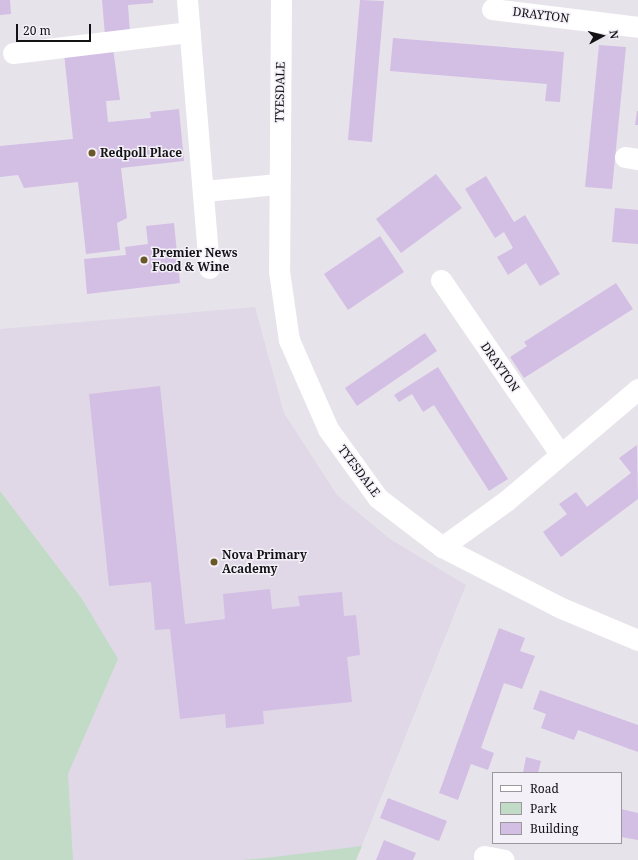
<!DOCTYPE html>
<html>
<head>
<meta charset="utf-8">
<style>
  body { margin:0 }
  #map { position:relative; width:638px; height:860px; overflow:hidden; background:#e7e3eb; font-family:"Noto Serif",serif }
  div>[style] { position:absolute }
  .built>* { inset:0; background:#e0d8e7 }
  .green>* { inset:0; background:#c2dbc6 }
  .building>* { inset:0; background:#d3bee4 }
  .street>* { height:21px; margin:-10.5px; padding:0 10.5px; transform-origin:10.5px; border-radius:10.5px; background:#fff }
  .dots>* { width:11px; height:11px; translate:-50% -50%; box-sizing:border-box; border:2px solid #f4f0f8; border-radius:50% }
  span { translate:-50% -50%; white-space:nowrap; text-align:center; line-height:1.15; -webkit-text-stroke:3px #f4f0f8; paint-order:stroke }
  .street-label { font-size:12px; color:#131215 }
  .poi-label { font-size:12px; color:#131215; font-weight:700 }
  .left { translate:0 -50%; text-align:left }
  .legend { position:absolute; left:492px; top:772px; width:130px; height:72px; box-sizing:border-box; background:#f4f0f8; border:1px solid #9a979d; margin:0; padding:5px 7px; list-style:none; font-size:12px; color:#131215 }
  .legend li { display:flex; align-items:center; gap:8px; height:20px }
  .legend b { width:20px; border:1px solid #9a979d }
  .north { position:absolute; left:582px; top:16px; width:40px; height:40px; -webkit-text-stroke:3px #f4f0f8; paint-order:stroke; rotate:83deg; font-size:11px; font-weight:700; line-height:16px; text-align:center; color:#131215 }
  .north::after { content:''; display:block; margin:auto; width:14px; height:18px; background:#131215; clip-path:polygon(50% 0,100% 100%,50% 72%,0 100%) }
  .scale { position:absolute; left:16px; top:24px; width:75px; height:18px; box-sizing:border-box; border:2px solid #131215; border-top:0; padding-left:5px; font-size:12px; line-height:14px; white-space:nowrap; color:#131215; -webkit-text-stroke:3px #f4f0f8; paint-order:stroke }
</style>
</head>
<body>
<div id="map">
  <div class="built">
    <i style="clip-path:polygon(255px 307px,284px 413px,337px 495px,390px 539px,466px 585px,356px 860px,0 860px,0 329px)"></i>
  </div>
  <div class="green">
    <i style="clip-path:polygon(0 491px,82px 599px,118px 659px,68px 774px,73px 860px,0 860px)"></i>
    <i style="clip-path:polygon(362px 846px,356px 860px,241px 860px,266px 858px)"></i>
  </div>
  <div class="building">
    <i style="clip-path:polygon(0 0,10px 0,11px 14px,0 15px)"></i>
    <i style="clip-path:polygon(102px 0,153px 0,153px 3px,128px 5px,130px 33px,105px 35px)"></i>
    <i style="clip-path:polygon(360px 0,384px 1px,372px 142px,348px 140px)"></i>
    <i style="clip-path:polygon(393px 38px,564px 52px,560px 102px,545px 101px,547px 84px,390px 71px)"></i>
    <i style="clip-path:polygon(599px 45px,626px 47px,612px 189px,585px 187px)"></i>
    <i style="clip-path:polygon(113px 48px,120px 100px,106px 101px,108px 122px,151px 118px,150px 112px,179px 109px,184px 161px,121px 168px,127px 218px,117px 223px,120px 250px,86px 254px,78px 182px,24px 188px,18px 175px,0 177px,0 146px,73px 139px,64px 53px)"></i>
    <i style="clip-path:polygon(637px 111px,638px 111px,638px 125px,635px 125px)"></i>
    <i style="clip-path:polygon(436px 174px,462px 208px,401px 253px,376px 219px)"></i>
    <i style="clip-path:polygon(486px 176px,514px 222px,525px 215px,560px 274px,540px 286px,526px 263px,508px 275px,497px 257px,513px 248px,504px 232px,495px 238px,465px 189px)"></i>
    <i style="clip-path:polygon(615px 208px,638px 210px,638px 244px,612px 242px)"></i>
    <i style="clip-path:polygon(174px 223px,180px 283px,87px 294px,84px 259px,126px 255px,125px 247px,148px 244px,146px 226px)"></i>
    <i style="clip-path:polygon(380px 236px,404px 272px,348px 310px,324px 274px)"></i>
    <i style="clip-path:polygon(616px 283px,633px 309px,524px 378px,510px 357px,527px 346px,524px 342px)"></i>
    <i style="clip-path:polygon(425px 333px,437px 351px,357px 406px,345px 388px)"></i>
    <i style="clip-path:polygon(438px 367px,508px 479px,489px 491px,434px 405px,423px 412px,412px 394px,399px 402px,394px 395px)"></i>
    <i style="clip-path:polygon(160px 386px,185px 624px,225px 619px,223px 594px,270px 589px,272px 609px,300px 606px,298px 596px,342px 592px,344px 616px,356px 615px,360px 655px,347px 657px,352px 702px,263px 711px,264px 724px,226px 728px,225px 714px,180px 719px,170px 629px,155px 630px,151px 582px,109px 586px,89px 394px)"></i>
    <i style="clip-path:polygon(637px 445px,638px 499px,561px 557px,543px 532px,567px 514px,559px 504px,576px 492px,587px 507px,631px 473px,619px 458px)"></i>
    <i style="clip-path:polygon(499px 628px,525px 638px,520px 651px,535px 656px,522px 689px,504px 683px,481px 748px,494px 753px,488px 770px,471px 764px,458px 800px,439px 793px)"></i>
    <i style="clip-path:polygon(540px 690px,638px 725px,638px 752px,578px 730px,574px 740px,541px 728px,546px 714px,533px 709px)"></i>
    <i style="clip-path:polygon(526px 757px,541px 761px,538px 773px,523px 773px)"></i>
    <i style="clip-path:polygon(388px 798px,447px 821px,439px 841px,380px 818px)"></i>
    <i style="clip-path:polygon(621px 809px,638px 813px,638px 840px,621px 837px)"></i>
    <i style="clip-path:polygon(384px 840px,416px 853px,413px 860px,376px 860px)"></i>
  </div>
  <div class="street">
    <i style="left:187px;top:0;width:269px;rotate:85.3deg"></i>
    <i style="left:281px;top:0;width:271px;rotate:90.4deg"></i>
    <i style="left:279px;top:271px;width:70px;rotate:81.8deg"></i>
    <i style="left:289px;top:340px;width:97px;rotate:66.3deg"></i>
    <i style="left:328px;top:429px;width:85px;rotate:54.1deg"></i>
    <i style="left:378px;top:498px;width:81px;rotate:37.4deg"></i>
    <i style="left:442px;top:547px;width:131px;rotate:27.1deg"></i>
    <i style="left:559px;top:607px;width:86px;rotate:22.7deg"></i>
    <i style="left:492px;top:9px;width:147px;rotate:7deg"></i>
    <i style="left:13px;top:53px;width:178px;rotate:-6.8deg"></i>
    <i style="left:625px;top:157px;width:13px;rotate:9deg"></i>
    <i style="left:204px;top:191px;width:74px;rotate:-5.4deg"></i>
    <i style="left:441px;top:280px;width:211px;rotate:55.6deg"></i>
    <i style="left:442px;top:547px;width:79px;rotate:-35.7deg"></i>
    <i style="left:506px;top:501px;width:173px;rotate:-40.3deg"></i>
    <i style="left:484px;top:856px;width:20px;rotate:11deg"></i>
  </div>
  <div class="dots">
    <i style="left:92px;top:153px;background:#6a5826"></i>
    <i style="left:144px;top:260px;background:#6a5826"></i>
    <i style="left:214px;top:562px;background:#6a5826"></i>
  </div>
  <div class="street-label">
    <span style="left:541px;top:15px;rotate:7deg">DRAYTON</span>
    <span style="left:280px;top:92px;rotate:-89deg">TYESDALE</span>
    <span style="left:500px;top:367px;rotate:55deg">DRAYTON</span>
    <span style="left:359px;top:471px;rotate:53deg">TYESDALE</span>
  </div>
  <div class="poi-label">
    <span class="left" style="left:100px;top:153px">Redpoll Place</span>
    <span class="left" style="left:152px;top:260px">Premier News<br>Food &amp; Wine</span>
    <span class="left" style="left:222px;top:562px">Nova Primary<br>Academy</span>
  </div>
  <ul class="legend">
  <li><b style="height:5px;background:#fff"></b>Road</li>
  <li><b style="height:11px;background:#c2dbc6"></b>Park</li>
  <li><b style="height:11px;background:#d3bee4"></b>Building</li>
  </ul>
  <div class="north">N</div>
  <div class="scale">20 m</div>
</div>
</body>
</html>
